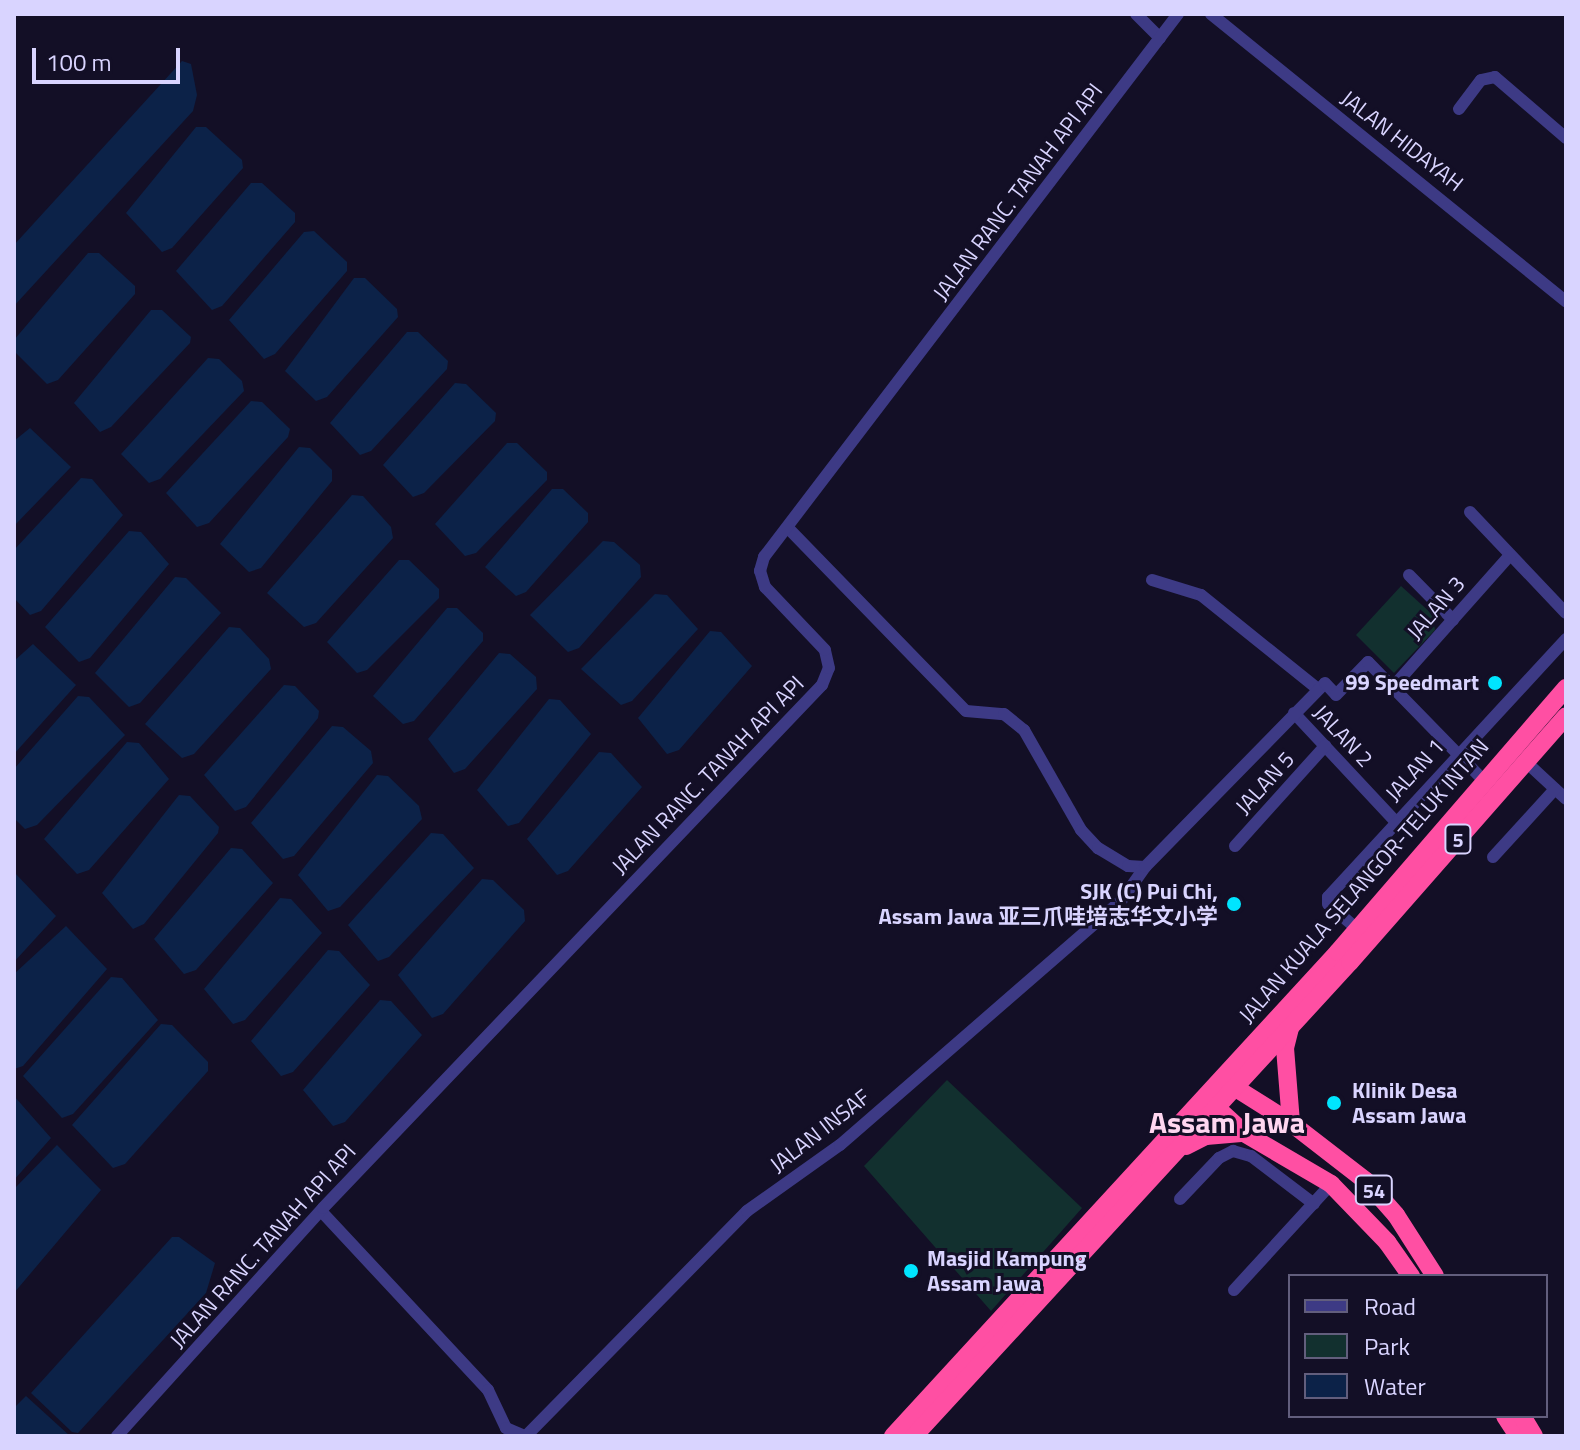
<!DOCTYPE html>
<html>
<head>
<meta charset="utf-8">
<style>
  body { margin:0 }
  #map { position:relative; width:1580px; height:1450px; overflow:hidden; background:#130f26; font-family:"Titillium Web","Noto Sans SC",sans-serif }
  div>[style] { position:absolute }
  .green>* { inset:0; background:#12302f }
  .water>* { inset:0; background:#0c2248 }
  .minor>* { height:12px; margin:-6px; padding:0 6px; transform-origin:6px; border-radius:6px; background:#3d3a85 }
  .highway>* { height:18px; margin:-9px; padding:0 9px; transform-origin:9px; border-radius:9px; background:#ff4fa3 }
  .dots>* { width:22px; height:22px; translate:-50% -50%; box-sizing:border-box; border:4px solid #130f26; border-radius:50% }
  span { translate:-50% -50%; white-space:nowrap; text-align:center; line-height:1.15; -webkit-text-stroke:6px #130f26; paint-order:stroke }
  .shield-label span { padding:2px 6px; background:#130f26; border:2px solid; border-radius:6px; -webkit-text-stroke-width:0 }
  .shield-label { font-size:20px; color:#d9d4ff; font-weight:700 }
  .street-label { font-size:22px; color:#d9d4ff }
  .poi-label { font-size:22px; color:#d9d4ff; font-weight:700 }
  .right { translate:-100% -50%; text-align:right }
  .left { translate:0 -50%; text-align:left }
  .district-label { font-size:30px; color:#ffd6f0; font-weight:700 }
  .frame { position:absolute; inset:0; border:16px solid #d9d4ff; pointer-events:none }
  .legend { position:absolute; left:1288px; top:1274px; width:260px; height:144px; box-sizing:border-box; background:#130f26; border:2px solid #625e7d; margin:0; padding:10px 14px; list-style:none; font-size:24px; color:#d9d4ff }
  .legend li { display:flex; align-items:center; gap:16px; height:40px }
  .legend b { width:40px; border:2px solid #625e7d }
  .scale { position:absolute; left:32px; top:48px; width:148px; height:36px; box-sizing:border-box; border:4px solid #d9d4ff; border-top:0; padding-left:10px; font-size:24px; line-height:28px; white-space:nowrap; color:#d9d4ff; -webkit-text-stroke:6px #130f26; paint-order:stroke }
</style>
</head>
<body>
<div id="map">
  <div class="green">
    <i style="clip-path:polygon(1401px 586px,1432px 614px,1435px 630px,1394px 673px,1356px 635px)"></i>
    <i style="clip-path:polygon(947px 1080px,1082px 1208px,991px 1311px,864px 1166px)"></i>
  </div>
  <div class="water">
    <i style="clip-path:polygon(182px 61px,191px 64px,197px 95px,193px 111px,14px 306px,14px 245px)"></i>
    <i style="clip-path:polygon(196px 127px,206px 127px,242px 160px,243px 168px,172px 248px,162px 252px,126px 213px)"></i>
    <i style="clip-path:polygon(251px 183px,262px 183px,295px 213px,295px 222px,222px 306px,212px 310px,176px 271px)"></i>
    <i style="clip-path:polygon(314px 231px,347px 262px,347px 271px,275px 354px,264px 359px,229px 320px,304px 232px)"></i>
    <i style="clip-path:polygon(88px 253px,99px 253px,135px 286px,135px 294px,58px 380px,47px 384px,14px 351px,14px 340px)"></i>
    <i style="clip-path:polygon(354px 278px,365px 278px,397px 309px,398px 317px,327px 397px,316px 401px,285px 371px)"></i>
    <i style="clip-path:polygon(151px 310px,162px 310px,191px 337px,190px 343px,111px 427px,100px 432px,74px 403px)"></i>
    <i style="clip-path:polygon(407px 332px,418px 332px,448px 361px,447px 369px,371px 451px,360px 455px,330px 423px)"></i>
    <i style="clip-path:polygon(208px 358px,219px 359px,242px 381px,244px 391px,160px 479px,149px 483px,121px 454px)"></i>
    <i style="clip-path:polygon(455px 383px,466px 384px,496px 413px,495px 421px,424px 493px,413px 497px,383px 465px)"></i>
    <i style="clip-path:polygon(251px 401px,262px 402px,290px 429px,288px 437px,209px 523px,197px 527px,166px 493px)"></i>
    <i style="clip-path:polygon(30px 428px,71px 467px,14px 526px,14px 441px)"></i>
    <i style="clip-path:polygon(507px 443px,517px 443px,547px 472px,547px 480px,476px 553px,465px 556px,435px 524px)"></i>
    <i style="clip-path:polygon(299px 447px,310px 448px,332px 470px,332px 481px,261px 568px,249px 572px,220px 544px)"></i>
    <i style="clip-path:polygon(81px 478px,92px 479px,123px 515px,41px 611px,30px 615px,14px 598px,14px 550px)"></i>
    <i style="clip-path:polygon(552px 489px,563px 489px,588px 513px,588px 522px,526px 592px,516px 596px,485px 567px)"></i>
    <i style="clip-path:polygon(352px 495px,363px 496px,391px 527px,393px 538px,316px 623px,304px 627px,267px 593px)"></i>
    <i style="clip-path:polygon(129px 531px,141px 532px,169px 564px,90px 658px,79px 662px,45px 627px)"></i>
    <i style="clip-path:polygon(603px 541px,614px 542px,640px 565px,641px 577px,579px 648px,568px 652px,530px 615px)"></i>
    <i style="clip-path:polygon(399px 560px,409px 560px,439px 589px,439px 598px,367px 670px,357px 673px,327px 642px)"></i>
    <i style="clip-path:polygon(175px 577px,186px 578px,221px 613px,140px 703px,129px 707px,95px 673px)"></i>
    <i style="clip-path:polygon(655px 594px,667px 595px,698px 629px,632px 701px,621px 705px,581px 669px)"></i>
    <i style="clip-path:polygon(447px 608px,457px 608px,483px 633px,483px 641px,414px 721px,403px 724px,373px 696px)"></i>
    <i style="clip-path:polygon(229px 627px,240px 628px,269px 659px,271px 669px,194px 754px,182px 758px,145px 724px)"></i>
    <i style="clip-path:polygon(710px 631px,721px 632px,752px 666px,679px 750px,667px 754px,638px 718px)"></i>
    <i style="clip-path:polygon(33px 644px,76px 685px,14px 754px,14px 661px)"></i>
    <i style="clip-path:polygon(499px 653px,510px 654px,536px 677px,537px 689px,465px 769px,454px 773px,428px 739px)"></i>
    <i style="clip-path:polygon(284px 685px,295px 686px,319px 711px,318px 718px,246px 807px,235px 811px,204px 775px)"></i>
    <i style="clip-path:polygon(78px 696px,89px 697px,125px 735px,37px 825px,25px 829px,14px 818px,14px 769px)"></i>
    <i style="clip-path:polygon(549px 699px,560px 700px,591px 734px,519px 823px,508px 826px,477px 790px)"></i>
    <i style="clip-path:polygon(332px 726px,343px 727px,371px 751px,373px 763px,294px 856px,283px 859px,251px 823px)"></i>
    <i style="clip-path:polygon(127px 742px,139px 743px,169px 779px,89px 870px,77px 874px,44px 839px)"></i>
    <i style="clip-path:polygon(599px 752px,611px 753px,642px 787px,568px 871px,557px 875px,527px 839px)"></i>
    <i style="clip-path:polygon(377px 775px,388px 776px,419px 806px,422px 819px,340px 907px,328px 911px,298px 875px)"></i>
    <i style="clip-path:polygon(179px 795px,190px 796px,219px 827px,218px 833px,144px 924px,133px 929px,102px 893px)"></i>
    <i style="clip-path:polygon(431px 833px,443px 834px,474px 868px,389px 957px,378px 961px,348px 925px)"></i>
    <i style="clip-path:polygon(231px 848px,242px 849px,273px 883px,196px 970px,184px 974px,154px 939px)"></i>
    <i style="clip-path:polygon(14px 872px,56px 916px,14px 962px)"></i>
    <i style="clip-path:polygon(482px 879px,493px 880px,524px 910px,525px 921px,443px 1014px,432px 1018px,398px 975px)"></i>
    <i style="clip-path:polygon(280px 898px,291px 899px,322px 933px,245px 1020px,233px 1024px,204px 989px)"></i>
    <i style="clip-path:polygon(66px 926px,107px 969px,23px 1066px,14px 1069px,14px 974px)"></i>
    <i style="clip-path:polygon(328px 950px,339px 951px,370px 985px,293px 1072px,281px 1076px,251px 1041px)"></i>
    <i style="clip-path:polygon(111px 977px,122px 978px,158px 1020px,73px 1114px,62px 1118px,23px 1076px)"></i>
    <i style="clip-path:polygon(380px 1000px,391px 1001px,422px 1035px,345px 1122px,333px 1126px,303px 1090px)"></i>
    <i style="clip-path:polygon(161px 1024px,172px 1025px,208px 1062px,208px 1071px,125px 1164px,113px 1168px,72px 1125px)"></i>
    <i style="clip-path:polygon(14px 1096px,51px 1138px,14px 1180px)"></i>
    <i style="clip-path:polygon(57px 1145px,101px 1190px,14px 1293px,14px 1189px)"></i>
    <i style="clip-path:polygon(172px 1237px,179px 1237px,215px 1263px,206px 1293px,78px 1433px,72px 1432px,31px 1393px)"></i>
    <i style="clip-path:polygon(26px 1396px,70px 1436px,14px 1436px,14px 1408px)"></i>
  </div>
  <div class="minor">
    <i style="left:1136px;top:14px;width:34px;rotate:45deg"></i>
    <i style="left:1211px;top:14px;width:457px;rotate:39deg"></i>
    <i style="left:1459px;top:109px;width:36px;rotate:-53deg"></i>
    <i style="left:1481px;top:80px;width:14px;rotate:-12deg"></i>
    <i style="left:1495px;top:77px;width:94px;rotate:40.7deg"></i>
    <i style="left:1470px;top:512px;width:139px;rotate:46.5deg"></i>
    <i style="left:788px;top:528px;width:255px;rotate:45.8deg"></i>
    <i style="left:966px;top:711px;width:38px;rotate:5deg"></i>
    <i style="left:1004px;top:714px;width:26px;rotate:39deg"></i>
    <i style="left:1024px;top:730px;width:115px;rotate:60.3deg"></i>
    <i style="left:1081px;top:830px;width:25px;rotate:47deg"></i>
    <i style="left:1098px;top:848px;width:35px;rotate:31deg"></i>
    <i style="left:1128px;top:866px;width:17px;rotate:3deg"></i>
    <i style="left:1409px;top:575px;width:63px;rotate:45.6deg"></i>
    <i style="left:1152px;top:580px;width:51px;rotate:17deg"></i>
    <i style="left:1201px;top:595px;width:150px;rotate:38.8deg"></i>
    <i style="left:1392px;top:688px;width:178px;rotate:-48.4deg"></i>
    <i style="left:1294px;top:713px;width:149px;rotate:46.9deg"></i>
    <i style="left:1526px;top:762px;width:54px;rotate:42.8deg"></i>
    <i style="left:1235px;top:846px;width:135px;rotate:-48deg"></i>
    <i style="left:1493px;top:857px;width:92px;rotate:-47.6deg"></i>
    <i style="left:1357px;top:929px;width:38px;rotate:-139deg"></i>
    <i style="left:1328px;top:904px;width:7px;rotate:-90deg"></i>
    <i style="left:1328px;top:897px;width:351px;rotate:-47.3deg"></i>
    <i style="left:1180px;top:1199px;width:57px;rotate:-46.4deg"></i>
    <i style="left:1219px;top:1158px;width:16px;rotate:-27deg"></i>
    <i style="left:1233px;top:1151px;width:19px;rotate:16deg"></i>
    <i style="left:1251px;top:1156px;width:79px;rotate:37.3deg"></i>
    <i style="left:321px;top:1211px;width:245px;rotate:47deg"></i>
    <i style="left:488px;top:1390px;width:42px;rotate:64.7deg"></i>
    <i style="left:506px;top:1428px;width:21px;rotate:23deg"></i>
    <i style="left:1234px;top:1290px;width:144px;rotate:-47.5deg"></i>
    <i style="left:117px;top:1436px;width:307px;rotate:-47.9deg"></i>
    <i style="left:323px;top:1208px;width:723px;rotate:-46.35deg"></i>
    <i style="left:822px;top:685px;width:18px;rotate:-68deg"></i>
    <i style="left:829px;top:668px;width:18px;rotate:-103deg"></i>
    <i style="left:825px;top:650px;width:87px;rotate:-133.6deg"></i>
    <i style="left:765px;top:587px;width:17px;rotate:-107deg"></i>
    <i style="left:760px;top:571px;width:15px;rotate:-74deg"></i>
    <i style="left:764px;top:557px;width:683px;rotate:-52.68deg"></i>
    <i style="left:526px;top:1436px;width:315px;rotate:-45.5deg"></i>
    <i style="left:747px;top:1211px;width:114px;rotate:-35.4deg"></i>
    <i style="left:840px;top:1145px;width:372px;rotate:-41deg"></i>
    <i style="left:1121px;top:901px;width:42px;rotate:-54.8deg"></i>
    <i style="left:1145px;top:867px;width:257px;rotate:-45.6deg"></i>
    <i style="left:1325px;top:683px;width:16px;rotate:47deg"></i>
    <i style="left:1336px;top:695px;width:46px;rotate:-45.9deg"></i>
    <i style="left:1368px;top:662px;width:166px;rotate:45.7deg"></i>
  </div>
  <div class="highway">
    <i style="left:1290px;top:1028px;width:21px;rotate:104deg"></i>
    <i style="left:1285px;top:1048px;width:75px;rotate:85.4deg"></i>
    <i style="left:1226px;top:1082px;width:77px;rotate:32.2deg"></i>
    <i style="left:1291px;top:1123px;width:95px;rotate:37.7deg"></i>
    <i style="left:1366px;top:1181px;width:45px;rotate:48.6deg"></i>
    <i style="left:1396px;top:1215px;width:72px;rotate:57.4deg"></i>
    <i style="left:1206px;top:1098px;width:52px;rotate:42.6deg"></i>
    <i style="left:1244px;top:1133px;width:101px;rotate:30.4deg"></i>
    <i style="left:1331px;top:1184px;width:81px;rotate:46deg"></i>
    <i style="left:1387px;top:1242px;width:42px;rotate:54.8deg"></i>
    <i style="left:1186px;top:1146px;width:22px;rotate:-27deg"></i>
    <i style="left:1206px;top:1136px;width:38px;rotate:-5deg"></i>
    <i style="left:1505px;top:1416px;width:24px;rotate:57deg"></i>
    <i style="left:1522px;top:1416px;width:23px;rotate:59deg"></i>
    <i style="left:893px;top:1436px;width:657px;rotate:-47.4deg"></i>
    <i style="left:1338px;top:952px;width:349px;rotate:-49.2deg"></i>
    <i style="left:914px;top:1436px;width:644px;rotate:-47.39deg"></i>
    <i style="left:1350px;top:962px;width:327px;rotate:-48.7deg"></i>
  </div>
  <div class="dots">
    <i style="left:1495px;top:683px;background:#00e5ff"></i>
    <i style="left:1234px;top:904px;background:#00e5ff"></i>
    <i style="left:1334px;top:1103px;background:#00e5ff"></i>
    <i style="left:911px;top:1271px;background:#00e5ff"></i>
  </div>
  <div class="shield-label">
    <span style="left:1458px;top:839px">5</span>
    <span style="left:1374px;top:1190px">54</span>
  </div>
  <div class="street-label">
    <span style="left:1402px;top:141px;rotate:38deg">JALAN HIDAYAH</span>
    <span style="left:1018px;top:192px;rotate:-53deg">JALAN RANC. TANAH API API</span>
    <span style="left:1436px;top:608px;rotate:-49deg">JALAN 3</span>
    <span style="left:1343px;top:736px;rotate:47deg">JALAN 2</span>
    <span style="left:1415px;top:770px;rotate:-48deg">JALAN 1</span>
    <span style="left:708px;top:775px;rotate:-46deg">JALAN RANC. TANAH API API</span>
    <span style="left:1265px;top:783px;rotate:-48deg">JALAN 5</span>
    <span style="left:1364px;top:881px;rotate:-49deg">JALAN KUALA SELANGOR-TELUK INTAN</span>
    <span style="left:820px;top:1131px;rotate:-38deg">JALAN INSAF</span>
    <span style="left:263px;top:1246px;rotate:-48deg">JALAN RANC. TANAH API API</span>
  </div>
  <div class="poi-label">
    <span class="right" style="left:1479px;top:683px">99 Speedmart</span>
    <span class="right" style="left:1218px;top:904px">SJK (C) Pui Chi,<br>Assam Jawa 亚三爪哇培志华文小学</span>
    <span class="left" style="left:1352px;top:1103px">Klinik Desa<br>Assam Jawa</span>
    <span class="left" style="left:927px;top:1271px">Masjid Kampung<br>Assam Jawa</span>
  </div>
  <div class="district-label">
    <span style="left:1227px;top:1122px">Assam Jawa</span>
  </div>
  <div class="frame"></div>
  <ul class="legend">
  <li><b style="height:10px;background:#3d3a85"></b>Road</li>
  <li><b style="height:22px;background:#12302f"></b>Park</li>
  <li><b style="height:22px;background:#0c2248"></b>Water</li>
  </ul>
  <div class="scale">100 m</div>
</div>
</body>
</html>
